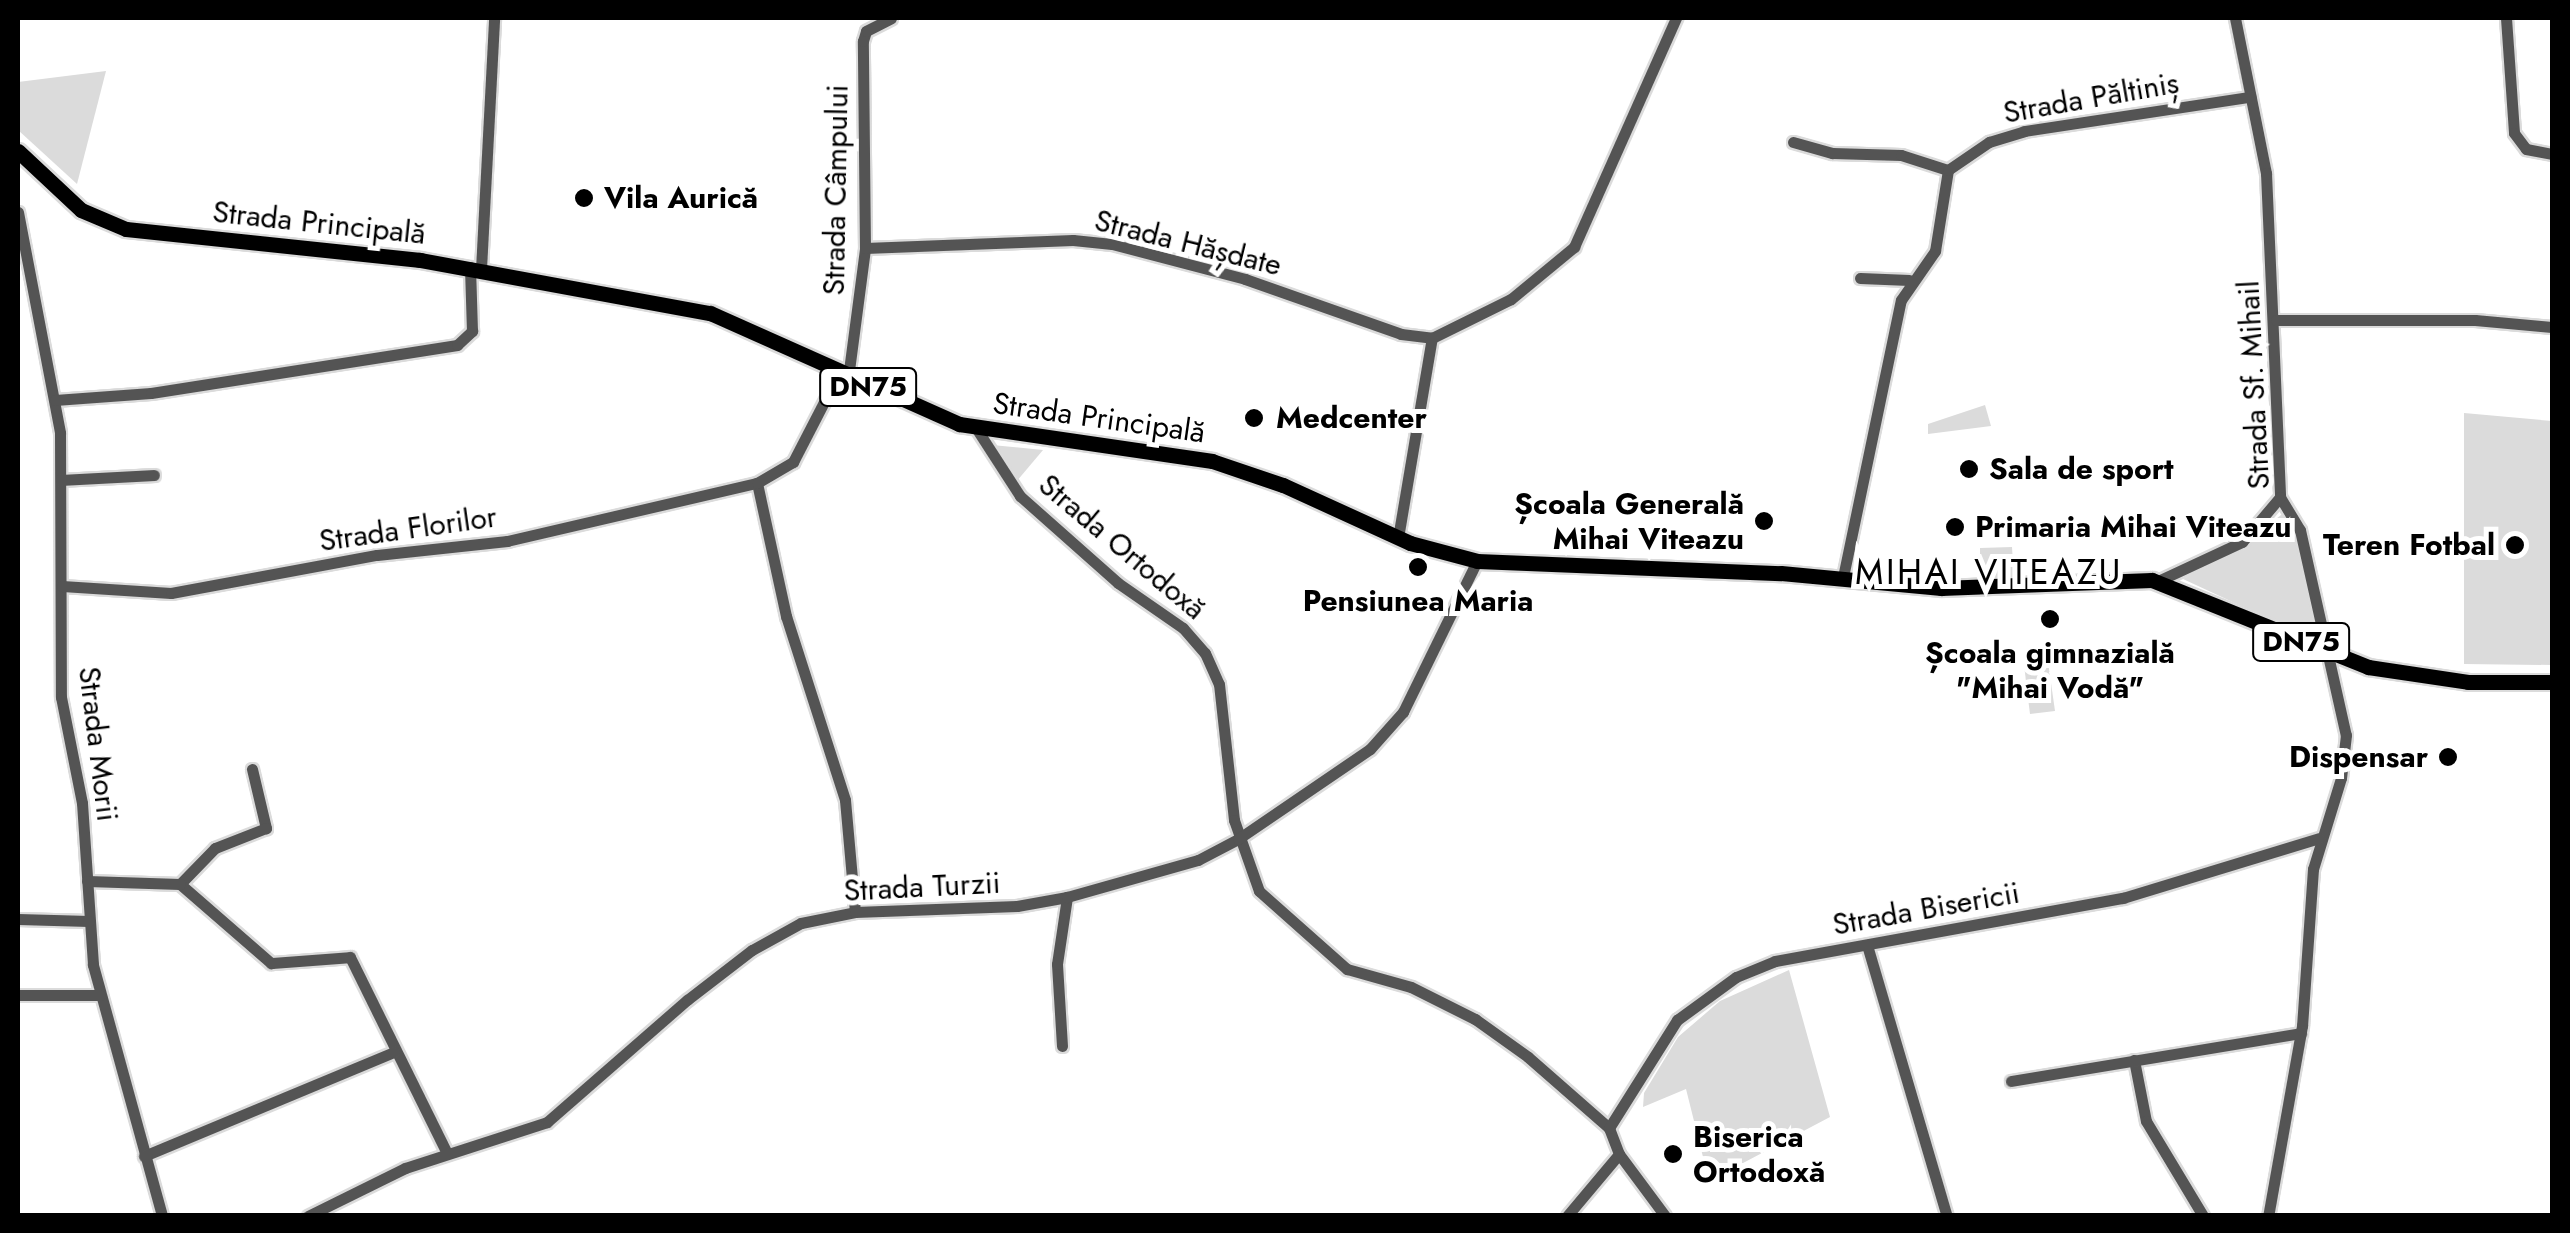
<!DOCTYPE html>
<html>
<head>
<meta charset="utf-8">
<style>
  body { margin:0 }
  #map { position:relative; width:2570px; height:1233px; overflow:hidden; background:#fff; font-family:Jost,sans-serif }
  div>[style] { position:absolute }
  .green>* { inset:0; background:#dbdbdb }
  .roads { filter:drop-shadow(2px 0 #dbdbdb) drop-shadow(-2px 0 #dbdbdb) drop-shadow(0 2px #dbdbdb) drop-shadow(0 -2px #dbdbdb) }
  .minor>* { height:11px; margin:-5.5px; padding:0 5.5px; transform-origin:5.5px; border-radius:5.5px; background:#545454 }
  .major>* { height:15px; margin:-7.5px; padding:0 7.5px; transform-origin:7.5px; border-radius:7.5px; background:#000 }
  .dots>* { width:28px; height:28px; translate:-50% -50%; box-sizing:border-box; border:5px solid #fff; border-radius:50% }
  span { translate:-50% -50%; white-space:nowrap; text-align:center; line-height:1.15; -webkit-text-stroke:10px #fff; paint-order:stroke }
  .shield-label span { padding:2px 8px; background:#fff; border:2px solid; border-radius:8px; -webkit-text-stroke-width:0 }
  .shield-label { font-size:28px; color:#000; font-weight:700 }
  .street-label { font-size:30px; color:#000 }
  .poi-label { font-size:30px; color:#000; font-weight:700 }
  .left { translate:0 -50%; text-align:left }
  .right { translate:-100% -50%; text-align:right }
  .quarter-label { font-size:35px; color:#000; letter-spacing:2.5px }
  .frame { position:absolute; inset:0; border:20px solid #000; pointer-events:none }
</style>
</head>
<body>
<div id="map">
  <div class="green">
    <i style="clip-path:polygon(106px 71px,77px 184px,18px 130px,18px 82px)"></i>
    <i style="clip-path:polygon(1985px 405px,1991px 426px,1928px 434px,1928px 424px)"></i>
    <i style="clip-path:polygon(2464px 413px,2552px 421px,2552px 665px,2464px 664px)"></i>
    <i style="clip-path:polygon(992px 445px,1043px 450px,1016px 482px)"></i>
    <i style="clip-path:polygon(2281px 515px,2290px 517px,2321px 643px,2183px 579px,2235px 551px)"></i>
    <i style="clip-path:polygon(2012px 547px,2014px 579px,1980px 580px,1980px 548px)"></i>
    <i style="clip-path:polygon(2048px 662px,2055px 711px,2030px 714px,2024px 665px)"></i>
    <i style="clip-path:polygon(1789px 970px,1830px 1117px,1709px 1181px,1686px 1089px,1643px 1107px,1644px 1093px,1678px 1037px,1720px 1001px)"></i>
  </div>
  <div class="roads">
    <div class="minor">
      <i style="left:2235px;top:18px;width:158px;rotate:78.7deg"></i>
      <i style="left:2266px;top:173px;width:324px;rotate:87.5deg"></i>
      <i style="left:2280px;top:497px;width:39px;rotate:59deg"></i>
      <i style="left:2300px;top:530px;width:210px;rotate:77.4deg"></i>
      <i style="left:2346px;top:735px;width:43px;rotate:96.6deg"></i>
      <i style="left:2341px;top:778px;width:95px;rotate:107.1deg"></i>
      <i style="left:2313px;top:869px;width:157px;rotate:94deg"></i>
      <i style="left:2302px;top:1026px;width:193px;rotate:100.1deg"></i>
      <i style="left:2506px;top:18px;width:115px;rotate:86deg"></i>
      <i style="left:2514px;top:133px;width:20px;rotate:53deg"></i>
      <i style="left:2526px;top:149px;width:26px;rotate:11deg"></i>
      <i style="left:1793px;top:142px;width:41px;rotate:15.8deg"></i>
      <i style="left:1832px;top:153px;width:69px;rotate:1.7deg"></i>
      <i style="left:1901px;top:155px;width:49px;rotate:17.7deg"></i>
      <i style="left:18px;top:212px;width:225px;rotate:79.2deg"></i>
      <i style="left:60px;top:433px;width:264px;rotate:89.8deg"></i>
      <i style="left:61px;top:697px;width:108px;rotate:78.8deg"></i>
      <i style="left:82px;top:803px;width:162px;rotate:86.1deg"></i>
      <i style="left:93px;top:965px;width:260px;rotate:74.6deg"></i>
      <i style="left:865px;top:248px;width:208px;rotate:-2.2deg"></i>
      <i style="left:1073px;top:240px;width:39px;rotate:6deg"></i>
      <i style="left:1112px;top:244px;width:138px;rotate:14.7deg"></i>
      <i style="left:1245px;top:279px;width:165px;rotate:19.4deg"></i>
      <i style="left:1401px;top:334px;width:31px;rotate:7deg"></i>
      <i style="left:1432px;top:338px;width:88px;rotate:-26.3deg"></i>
      <i style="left:1511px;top:299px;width:82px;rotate:-39.5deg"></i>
      <i style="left:1574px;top:247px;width:251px;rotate:-66deg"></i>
      <i style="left:481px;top:269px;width:251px;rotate:-87deg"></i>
      <i style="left:1860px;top:278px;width:49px;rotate:2.3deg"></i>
      <i style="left:2276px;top:320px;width:199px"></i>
      <i style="left:2475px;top:320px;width:77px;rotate:5.2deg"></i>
      <i style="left:848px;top:378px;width:131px;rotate:-82.5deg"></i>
      <i style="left:865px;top:248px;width:207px;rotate:-90.6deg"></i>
      <i style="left:863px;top:41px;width:10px;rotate:-73deg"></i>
      <i style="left:866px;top:31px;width:28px;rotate:-27deg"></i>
      <i style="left:55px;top:400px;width:96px;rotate:-4.2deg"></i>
      <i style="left:151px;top:393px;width:310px;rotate:-8.9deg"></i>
      <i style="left:457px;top:345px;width:21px;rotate:-43deg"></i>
      <i style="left:472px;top:331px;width:64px;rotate:-91.8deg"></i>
      <i style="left:976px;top:428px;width:81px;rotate:57.1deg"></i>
      <i style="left:1020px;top:496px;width:131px;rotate:41.6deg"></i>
      <i style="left:1118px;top:583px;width:79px;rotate:34.7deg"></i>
      <i style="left:1183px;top:628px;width:33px;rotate:49deg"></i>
      <i style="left:1205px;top:653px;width:34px;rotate:66deg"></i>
      <i style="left:1219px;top:684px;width:137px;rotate:83.7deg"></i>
      <i style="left:1234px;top:820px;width:75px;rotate:70.6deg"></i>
      <i style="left:1259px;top:891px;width:118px;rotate:41.6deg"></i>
      <i style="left:1347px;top:969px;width:66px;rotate:15.7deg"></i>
      <i style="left:1411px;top:987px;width:72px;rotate:26.6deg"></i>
      <i style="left:1475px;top:1019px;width:65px;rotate:35.6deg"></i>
      <i style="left:1528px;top:1057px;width:108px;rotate:41.2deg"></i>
      <i style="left:1609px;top:1128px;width:28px;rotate:69deg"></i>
      <i style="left:1619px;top:1154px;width:77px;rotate:53.4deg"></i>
      <i style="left:61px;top:480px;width:93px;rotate:-3.1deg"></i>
      <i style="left:757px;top:483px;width:136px;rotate:77.7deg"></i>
      <i style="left:786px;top:616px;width:193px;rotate:72.2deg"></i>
      <i style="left:845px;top:800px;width:112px;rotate:84.9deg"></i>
      <i style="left:1398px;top:538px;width:203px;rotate:-80.4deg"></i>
      <i style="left:1843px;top:577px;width:283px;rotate:-78.2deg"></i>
      <i style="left:1901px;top:300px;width:60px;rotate:-55.2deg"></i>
      <i style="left:1935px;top:251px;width:82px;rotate:-80.9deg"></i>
      <i style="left:1948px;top:170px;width:50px;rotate:-34.3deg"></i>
      <i style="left:1989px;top:142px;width:37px;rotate:-17deg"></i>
      <i style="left:2024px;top:131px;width:229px;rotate:-8.6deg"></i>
      <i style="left:2158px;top:581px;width:93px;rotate:-24.9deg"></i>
      <i style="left:2242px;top:542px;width:59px;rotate:-49.8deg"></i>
      <i style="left:62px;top:586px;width:109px;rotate:3.7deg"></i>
      <i style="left:171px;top:593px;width:209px;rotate:-10.5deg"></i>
      <i style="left:377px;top:555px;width:131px;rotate:-6.1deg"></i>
      <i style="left:507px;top:541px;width:257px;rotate:-13.1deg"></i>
      <i style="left:757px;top:483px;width:42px;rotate:-30.3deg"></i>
      <i style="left:793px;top:462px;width:100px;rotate:-62.7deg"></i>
      <i style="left:252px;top:769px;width:61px;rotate:76.7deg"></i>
      <i style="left:266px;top:828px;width:55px;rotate:158.6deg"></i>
      <i style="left:215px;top:848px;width:50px;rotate:134.2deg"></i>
      <i style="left:180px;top:884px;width:121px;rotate:41deg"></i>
      <i style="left:271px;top:963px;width:79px;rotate:-4.3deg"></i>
      <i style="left:350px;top:957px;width:219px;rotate:63.7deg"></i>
      <i style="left:87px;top:881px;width:93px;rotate:1.8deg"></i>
      <i style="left:18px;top:919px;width:71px;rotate:1.6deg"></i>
      <i style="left:1867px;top:945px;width:283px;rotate:73.6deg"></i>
      <i style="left:18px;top:995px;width:82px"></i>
      <i style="left:1062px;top:1046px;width:82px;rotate:-93.5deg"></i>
      <i style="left:1057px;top:964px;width:68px;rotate:-81.5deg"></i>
      <i style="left:2134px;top:1060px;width:62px;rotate:78.9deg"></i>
      <i style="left:2146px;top:1121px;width:111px;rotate:59deg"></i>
      <i style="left:2011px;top:1081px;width:294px;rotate:-9.4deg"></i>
      <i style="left:1609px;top:1128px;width:128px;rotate:-57.8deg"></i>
      <i style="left:1677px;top:1020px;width:73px;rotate:-36.1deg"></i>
      <i style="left:1736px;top:977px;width:42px;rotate:-22.3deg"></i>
      <i style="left:1775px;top:961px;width:354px;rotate:-10.3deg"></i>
      <i style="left:2123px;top:898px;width:205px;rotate:-17deg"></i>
      <i style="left:144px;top:1156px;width:271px;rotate:-22.6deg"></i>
      <i style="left:308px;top:1216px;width:108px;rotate:-26.3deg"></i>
      <i style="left:405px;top:1168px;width:149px;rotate:-17.9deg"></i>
      <i style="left:547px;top:1122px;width:186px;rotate:-41.1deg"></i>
      <i style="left:687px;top:1000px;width:82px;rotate:-37.6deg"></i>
      <i style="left:752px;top:950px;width:56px;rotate:-28.9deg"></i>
      <i style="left:801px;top:923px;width:55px;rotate:-11.5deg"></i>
      <i style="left:855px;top:912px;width:162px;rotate:-2.1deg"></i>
      <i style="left:1017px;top:906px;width:51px;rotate:-10.2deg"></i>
      <i style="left:1067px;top:897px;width:136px;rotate:-15.8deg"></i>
      <i style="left:1198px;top:860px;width:45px;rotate:-27.7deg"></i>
      <i style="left:1238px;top:839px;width:160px;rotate:-34.3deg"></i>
      <i style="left:1370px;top:749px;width:50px;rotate:-48.3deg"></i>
      <i style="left:1403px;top:712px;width:168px;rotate:-63.9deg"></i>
      <i style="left:1567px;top:1216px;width:81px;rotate:-50deg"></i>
    </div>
    <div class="major">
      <i style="left:18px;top:151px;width:86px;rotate:43.1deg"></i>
      <i style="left:81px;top:210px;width:49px;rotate:22.9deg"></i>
      <i style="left:126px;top:229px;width:296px;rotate:6deg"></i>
      <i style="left:420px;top:260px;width:295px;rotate:10.4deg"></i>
      <i style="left:710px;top:313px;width:273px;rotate:24deg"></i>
      <i style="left:959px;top:424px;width:256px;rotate:8.3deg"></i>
      <i style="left:1212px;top:461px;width:75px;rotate:18.7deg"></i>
      <i style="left:1283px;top:485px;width:140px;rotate:24.5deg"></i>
      <i style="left:1410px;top:543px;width:69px;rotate:15deg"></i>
      <i style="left:1477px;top:561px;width:304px;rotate:2.3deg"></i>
      <i style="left:1781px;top:573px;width:161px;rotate:5.4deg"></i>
      <i style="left:1941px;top:588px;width:211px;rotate:-2.2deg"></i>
      <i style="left:2152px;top:580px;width:233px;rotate:21.9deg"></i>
      <i style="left:2368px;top:667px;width:101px;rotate:8.5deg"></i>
      <i style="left:2468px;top:682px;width:84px"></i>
    </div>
  </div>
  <div class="dots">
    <i style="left:584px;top:198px;background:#000"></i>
    <i style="left:1254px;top:418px;background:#000"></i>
    <i style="left:1969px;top:469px;background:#000"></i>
    <i style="left:1764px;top:521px;background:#000"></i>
    <i style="left:1955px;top:527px;background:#000"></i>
    <i style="left:2515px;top:545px;background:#000"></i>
    <i style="left:1418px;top:567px;background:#000"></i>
    <i style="left:2050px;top:619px;background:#000"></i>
    <i style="left:2448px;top:757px;background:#000"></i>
    <i style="left:1673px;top:1154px;background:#000"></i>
  </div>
  <div class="shield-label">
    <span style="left:868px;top:387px">DN75</span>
    <span style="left:2301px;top:642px">DN75</span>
  </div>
  <div class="street-label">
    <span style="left:2091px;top:98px;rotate:-10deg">Strada Păltiniș</span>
    <span style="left:836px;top:190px;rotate:-89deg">Strada Câmpului</span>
    <span style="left:319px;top:223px;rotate:6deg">Strada Principală</span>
    <span style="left:1188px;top:243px;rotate:14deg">Strada Hășdate</span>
    <span style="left:2254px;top:385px;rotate:-93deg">Strada Sf. Mihail</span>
    <span style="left:1099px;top:418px;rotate:8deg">Strada Principală</span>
    <span style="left:408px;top:529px;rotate:-8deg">Strada Florilor</span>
    <span style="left:1122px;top:547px;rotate:40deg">Strada Ortodoxă</span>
    <span style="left:98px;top:744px;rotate:83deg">Strada Morii</span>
    <span style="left:922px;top:887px;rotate:-3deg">Strada Turzii</span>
    <span style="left:1926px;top:909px;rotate:-10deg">Strada Bisericii</span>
  </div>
  <div class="poi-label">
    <span class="left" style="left:604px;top:198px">Vila Aurică</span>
    <span class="left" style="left:1276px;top:418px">Medcenter</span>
    <span class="left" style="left:1989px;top:469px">Sala de sport</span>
    <span class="right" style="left:1744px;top:521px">Școala Generală<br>Mihai Viteazu</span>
    <span class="left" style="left:1975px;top:527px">Primaria Mihai Viteazu</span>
    <span class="right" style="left:2495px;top:545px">Teren Fotbal</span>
    <span style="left:1418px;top:601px">Pensiunea Maria</span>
    <span style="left:2050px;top:670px">Școala gimnazială<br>"Mihai Vodă"</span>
    <span class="right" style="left:2428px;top:757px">Dispensar</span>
    <span class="left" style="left:1693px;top:1154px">Biserica<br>Ortodoxă</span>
  </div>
  <div class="quarter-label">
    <span style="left:1989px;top:572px">MIHAI VITEAZU</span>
  </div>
  <div class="frame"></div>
</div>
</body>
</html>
